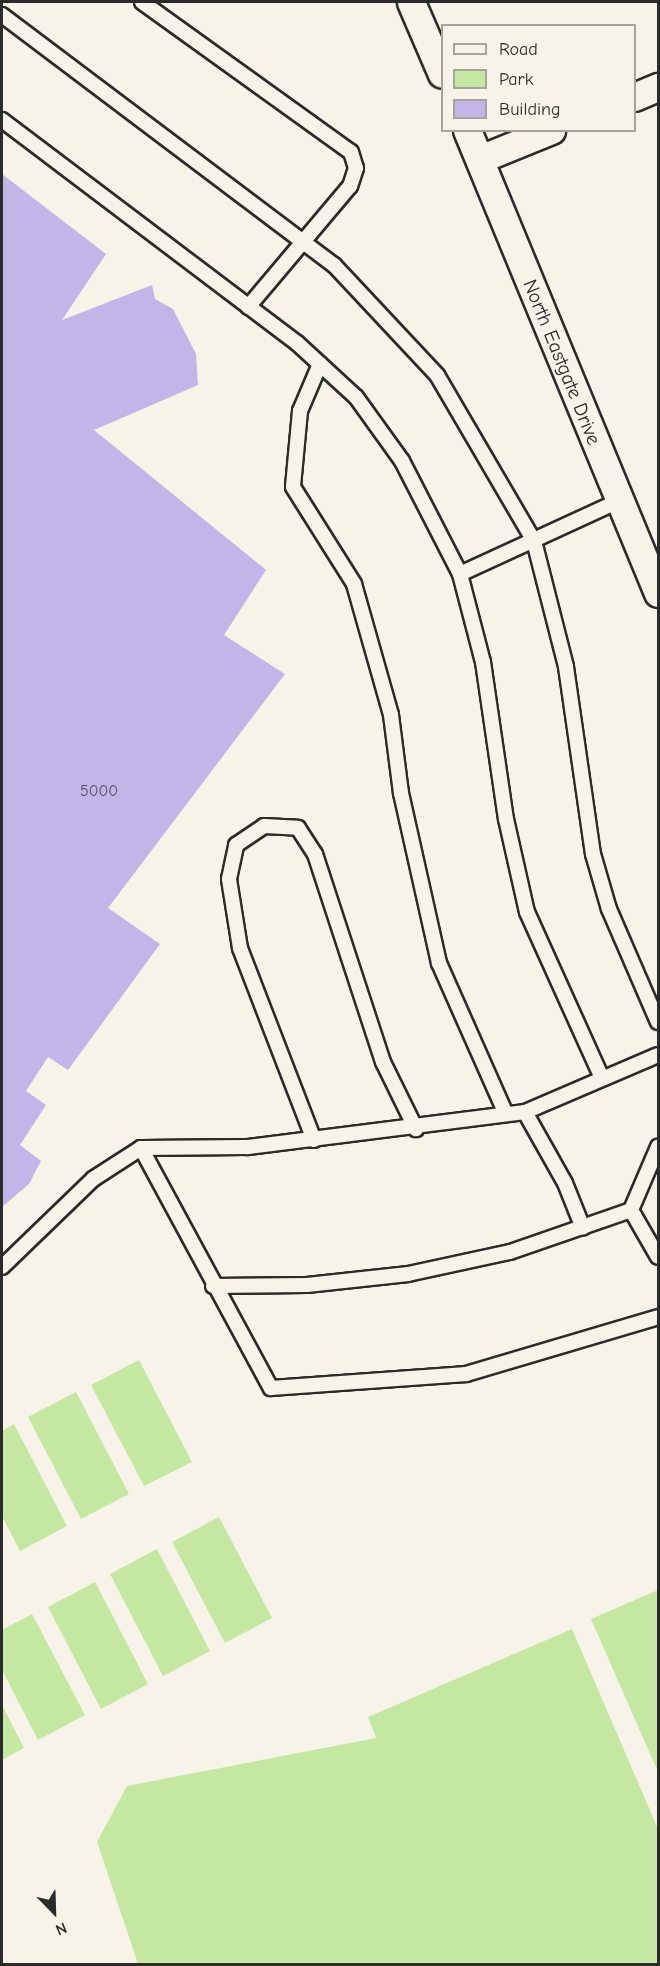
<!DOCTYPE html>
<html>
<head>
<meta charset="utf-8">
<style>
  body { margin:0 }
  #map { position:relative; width:660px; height:1966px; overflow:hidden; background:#f7f3e8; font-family:"Comic Neue",sans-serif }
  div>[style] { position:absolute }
  .green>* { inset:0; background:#c4e7a1 }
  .building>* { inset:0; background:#c1b6e7 }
  .roads { filter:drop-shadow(2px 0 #2b2b2b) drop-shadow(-2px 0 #2b2b2b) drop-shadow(0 2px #2b2b2b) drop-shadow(0 -2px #2b2b2b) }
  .lane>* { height:14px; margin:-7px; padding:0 7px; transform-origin:7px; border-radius:7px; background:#f7f3e8 }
  .street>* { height:27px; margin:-13.5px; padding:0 13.5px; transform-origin:13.5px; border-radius:13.5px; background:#f7f3e8 }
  span { translate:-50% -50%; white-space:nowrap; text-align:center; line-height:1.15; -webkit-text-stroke:4.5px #f7f3e8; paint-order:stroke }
  .number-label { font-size:16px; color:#504e5a }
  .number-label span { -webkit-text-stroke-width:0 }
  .street-label { font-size:20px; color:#2b2b2b }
  .frame { position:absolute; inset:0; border:3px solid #2b2b2b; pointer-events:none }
  .legend { position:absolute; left:441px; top:24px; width:195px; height:108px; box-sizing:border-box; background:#f7f3e8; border:2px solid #a5a39c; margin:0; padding:8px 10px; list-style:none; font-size:18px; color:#2b2b2b }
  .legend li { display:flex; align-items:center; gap:12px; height:30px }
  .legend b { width:30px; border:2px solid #a5a39c }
  .north { position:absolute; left:24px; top:1882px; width:60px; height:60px; -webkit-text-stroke:4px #f7f3e8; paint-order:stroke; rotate:157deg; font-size:16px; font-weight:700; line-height:24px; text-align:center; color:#2b2b2b }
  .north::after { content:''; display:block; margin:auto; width:21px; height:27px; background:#2b2b2b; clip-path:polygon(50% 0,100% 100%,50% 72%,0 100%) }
</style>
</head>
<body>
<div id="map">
  <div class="green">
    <i style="clip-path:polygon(139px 1360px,192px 1462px,144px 1486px,91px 1385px)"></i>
    <i style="clip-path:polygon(76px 1392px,129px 1494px,81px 1519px,28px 1417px)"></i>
    <i style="clip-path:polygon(14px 1424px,67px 1526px,20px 1551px,2px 1516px,2px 1431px)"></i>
    <i style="clip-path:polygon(219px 1517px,272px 1618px,225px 1643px,172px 1542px)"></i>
    <i style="clip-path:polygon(157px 1549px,210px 1651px,163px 1676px,110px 1574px)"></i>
    <i style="clip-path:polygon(95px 1582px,148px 1684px,101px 1709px,48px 1607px)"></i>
    <i style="clip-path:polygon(658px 1590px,658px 1772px,591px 1619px)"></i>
    <i style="clip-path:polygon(32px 1614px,85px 1715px,38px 1740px,2px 1670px,2px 1630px)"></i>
    <i style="clip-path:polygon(572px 1629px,658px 1829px,658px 1964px,138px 1964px,97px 1842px,127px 1786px,376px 1738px,368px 1717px)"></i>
    <i style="clip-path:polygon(2px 1705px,24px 1748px,2px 1760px)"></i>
  </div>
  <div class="building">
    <i style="clip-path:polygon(2px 174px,106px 254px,62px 320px,152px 285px,155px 299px,173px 309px,196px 354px,198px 385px,94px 430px,266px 570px,224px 635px,285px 674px,108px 908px,160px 944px,68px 1070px,48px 1057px,26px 1091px,46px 1105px,20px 1145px,41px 1161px,29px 1184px,2px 1207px)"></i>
  </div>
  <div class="roads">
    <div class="lane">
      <i style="left:142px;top:2px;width:257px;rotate:35.7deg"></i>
      <i style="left:351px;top:152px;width:17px;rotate:73deg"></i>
      <i style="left:356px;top:168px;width:19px;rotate:108deg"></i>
      <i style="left:350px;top:186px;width:158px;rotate:130.1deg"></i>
      <i style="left:2px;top:15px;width:416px;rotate:37deg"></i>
      <i style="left:334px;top:265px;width:151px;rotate:46.9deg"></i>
      <i style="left:437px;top:375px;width:192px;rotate:59.7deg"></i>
      <i style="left:534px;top:541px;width:130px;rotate:75.7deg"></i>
      <i style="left:566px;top:667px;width:189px;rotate:81.8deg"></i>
      <i style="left:593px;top:854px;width:57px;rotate:73.8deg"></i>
      <i style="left:609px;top:909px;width:123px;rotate:66.6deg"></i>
      <i style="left:2px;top:120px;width:370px;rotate:37.1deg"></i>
      <i style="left:297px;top:343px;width:80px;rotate:42.5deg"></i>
      <i style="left:356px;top:397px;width:79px;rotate:54.3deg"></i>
      <i style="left:402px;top:461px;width:127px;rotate:62.8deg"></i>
      <i style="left:460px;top:574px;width:91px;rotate:75.4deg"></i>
      <i style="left:483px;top:662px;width:159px;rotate:81.7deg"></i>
      <i style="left:506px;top:819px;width:95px;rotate:77.3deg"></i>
      <i style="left:527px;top:912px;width:182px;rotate:65.7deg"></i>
      <i style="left:320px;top:364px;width:51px;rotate:113.1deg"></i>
      <i style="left:300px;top:411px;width:76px;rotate:95.3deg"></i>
      <i style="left:293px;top:487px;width:115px;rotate:57.8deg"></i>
      <i style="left:354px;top:584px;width:136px;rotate:74.2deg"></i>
      <i style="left:391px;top:715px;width:79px;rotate:82.7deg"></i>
      <i style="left:401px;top:793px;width:174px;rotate:77.4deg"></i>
      <i style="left:439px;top:963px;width:165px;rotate:66.1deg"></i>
      <i style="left:460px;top:574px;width:175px;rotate:-24.7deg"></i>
      <i style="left:658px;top:1055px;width:145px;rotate:156.8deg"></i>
      <i style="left:525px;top:1112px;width:281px;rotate:172.8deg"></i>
      <i style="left:246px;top:1147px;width:105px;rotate:179.5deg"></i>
      <i style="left:141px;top:1148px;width:273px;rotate:61.6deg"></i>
      <i style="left:271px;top:1388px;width:196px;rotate:-4.1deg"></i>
      <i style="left:466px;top:1374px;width:200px;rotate:-16.5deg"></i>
      <i style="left:525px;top:1112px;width:81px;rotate:60.6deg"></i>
      <i style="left:565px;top:1183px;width:48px;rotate:68.2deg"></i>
      <i style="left:314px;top:1140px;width:206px;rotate:-111.1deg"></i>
      <i style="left:240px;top:948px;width:70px;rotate:-99.1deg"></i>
      <i style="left:229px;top:879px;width:35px;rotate:-78deg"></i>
      <i style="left:236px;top:845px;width:34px;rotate:-34deg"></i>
      <i style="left:264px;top:826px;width:34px;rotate:3deg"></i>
      <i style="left:298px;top:828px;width:31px;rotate:57deg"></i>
      <i style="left:315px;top:854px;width:219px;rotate:71.9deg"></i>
      <i style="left:383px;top:1062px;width:75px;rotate:63.8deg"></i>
      <i style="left:631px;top:1210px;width:69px;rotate:-66.8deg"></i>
      <i style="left:2px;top:1267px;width:127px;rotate:-44deg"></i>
      <i style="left:93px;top:1179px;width:57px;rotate:-32.9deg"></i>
      <i style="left:213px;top:1286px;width:94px;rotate:-0.6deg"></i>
      <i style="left:307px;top:1285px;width:102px;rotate:-6.2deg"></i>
      <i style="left:408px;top:1274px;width:104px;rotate:-12.2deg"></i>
      <i style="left:510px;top:1252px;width:128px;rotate:-19.1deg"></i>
      <i style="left:631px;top:1210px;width:54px;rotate:60.1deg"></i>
    </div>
    <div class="street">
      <i style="left:411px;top:2px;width:78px;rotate:66.7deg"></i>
      <i style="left:634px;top:97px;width:26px;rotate:-23deg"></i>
      <i style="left:467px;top:130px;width:501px;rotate:67.58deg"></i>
      <i style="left:480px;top:159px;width:77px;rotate:-22.2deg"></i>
    </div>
  </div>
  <div class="number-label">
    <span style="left:99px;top:791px">5000</span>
  </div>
  <div class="street-label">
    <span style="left:562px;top:362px;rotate:68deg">North Eastgate Drive</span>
  </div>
  <div class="frame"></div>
  <ul class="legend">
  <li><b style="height:8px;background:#f7f3e8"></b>Road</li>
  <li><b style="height:16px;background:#c4e7a1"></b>Park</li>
  <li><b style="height:16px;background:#c1b6e7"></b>Building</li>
  </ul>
  <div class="north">N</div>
</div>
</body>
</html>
